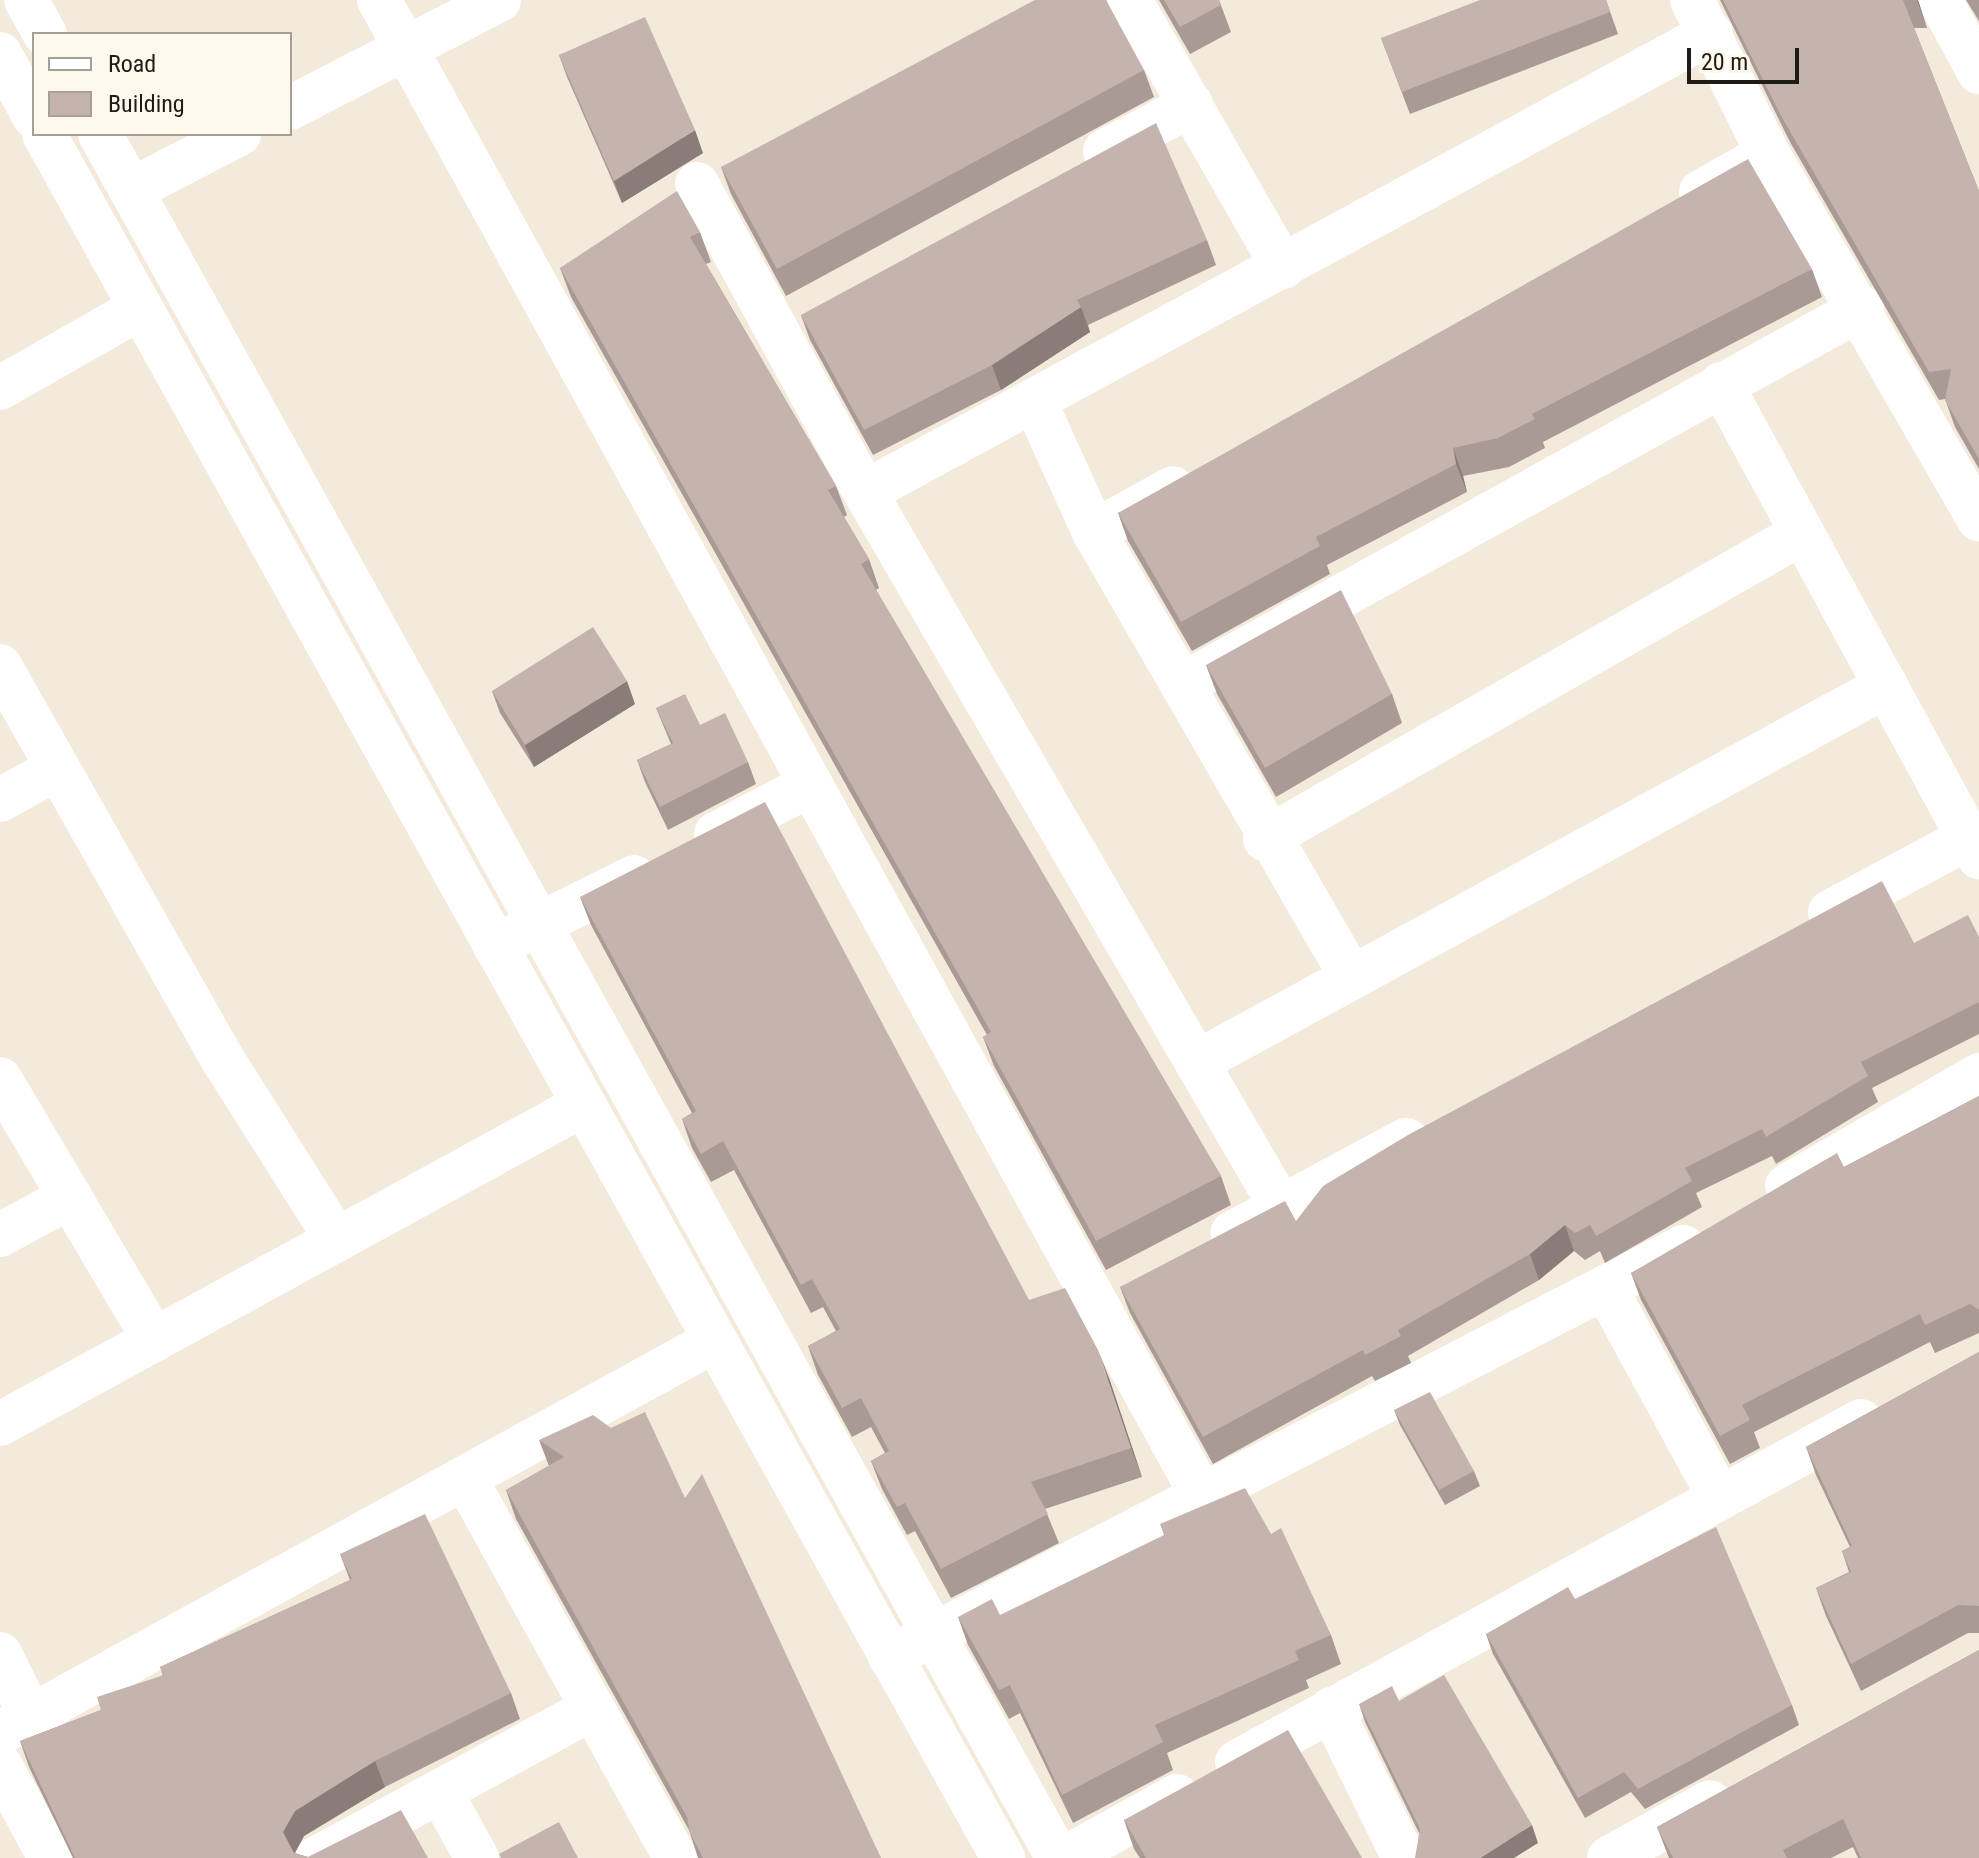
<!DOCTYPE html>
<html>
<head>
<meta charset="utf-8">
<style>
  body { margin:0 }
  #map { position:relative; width:1979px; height:1858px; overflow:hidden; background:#f3eadb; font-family:"Roboto Condensed",sans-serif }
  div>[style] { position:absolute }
  .street>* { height:44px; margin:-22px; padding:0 22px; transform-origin:22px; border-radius:22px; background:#fff }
  .secondary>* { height:44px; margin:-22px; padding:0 22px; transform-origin:22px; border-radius:22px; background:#fff }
  .wall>* { inset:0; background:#a99a95 }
  .shaded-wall>* { inset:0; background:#8a7d79 }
  .building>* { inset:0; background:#c5b3ad }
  span { translate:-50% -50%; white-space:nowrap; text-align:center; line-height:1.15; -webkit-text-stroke:6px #fff8ec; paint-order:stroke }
  .legend { position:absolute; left:32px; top:32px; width:260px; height:104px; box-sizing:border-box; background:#fff8ec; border:2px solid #a5a097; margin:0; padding:10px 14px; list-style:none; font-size:24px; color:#1f1c17 }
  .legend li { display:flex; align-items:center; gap:16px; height:40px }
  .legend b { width:40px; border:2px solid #a5a097 }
  .scale { position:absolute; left:1687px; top:48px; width:112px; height:36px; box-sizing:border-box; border:4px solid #1f1c17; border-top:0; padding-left:10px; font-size:24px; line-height:28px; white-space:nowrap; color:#1f1c17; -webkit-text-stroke:6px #fff8ec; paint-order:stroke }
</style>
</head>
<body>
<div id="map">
  <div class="street">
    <i style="left:379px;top:0;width:1705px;rotate:61.18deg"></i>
    <i style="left:1130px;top:0;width:308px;rotate:60.2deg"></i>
    <i style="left:1692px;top:0;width:172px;rotate:63.7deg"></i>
    <i style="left:1768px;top:154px;width:422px;rotate:60deg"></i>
    <i style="left:1940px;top:0;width:82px;rotate:61.6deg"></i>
    <i style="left:290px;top:108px;width:235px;rotate:-27.3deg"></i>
    <i style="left:1105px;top:151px;width:98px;rotate:-28.1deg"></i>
    <i style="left:697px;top:184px;width:351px;rotate:61.4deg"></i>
    <i style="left:865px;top:492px;width:827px;rotate:59.81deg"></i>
    <i style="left:1281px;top:1207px;width:55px;rotate:152deg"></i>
    <i style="left:131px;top:190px;width:122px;rotate:-27.4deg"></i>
    <i style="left:1701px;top:192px;width:77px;rotate:-29.6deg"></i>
    <i style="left:1721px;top:384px;width:539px;rotate:61.39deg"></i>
    <i style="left:0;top:388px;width:161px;rotate:-29.7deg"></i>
    <i style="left:1035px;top:402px;width:143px;rotate:65.6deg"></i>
    <i style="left:1094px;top:532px;width:515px;rotate:59.95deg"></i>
    <i style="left:865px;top:492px;width:962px;rotate:-28.48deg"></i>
    <i style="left:1094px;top:532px;width:90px;rotate:-29.1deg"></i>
    <i style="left:0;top:666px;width:456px;rotate:60.5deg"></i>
    <i style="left:225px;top:1063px;width:209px;rotate:57.7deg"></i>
    <i style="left:1185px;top:683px;width:774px;rotate:-28.98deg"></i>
    <i style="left:0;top:800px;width:66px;rotate:-28.9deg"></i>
    <i style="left:716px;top:834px;width:106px;rotate:-27.5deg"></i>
    <i style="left:1265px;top:839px;width:618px;rotate:-29.68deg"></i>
    <i style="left:1830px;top:912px;width:157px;rotate:-28.2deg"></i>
    <i style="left:495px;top:946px;width:155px;rotate:-26.4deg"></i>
    <i style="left:1199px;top:1061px;width:783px;rotate:-28.63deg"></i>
    <i style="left:0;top:1079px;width:302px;rotate:59.4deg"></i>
    <i style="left:1787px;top:1186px;width:222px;rotate:-30deg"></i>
    <i style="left:1281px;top:1207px;width:142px;rotate:-28.2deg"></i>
    <i style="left:0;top:1235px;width:80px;rotate:-28.5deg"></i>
    <i style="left:1607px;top:1291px;width:236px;rotate:61.4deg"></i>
    <i style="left:0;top:1424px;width:665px;rotate:-28.69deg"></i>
    <i style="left:465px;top:1478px;width:435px;rotate:61deg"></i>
    <i style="left:0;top:1654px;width:68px;rotate:63.8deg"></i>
    <i style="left:890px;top:1657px;width:893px;rotate:-27.34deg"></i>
    <i style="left:1331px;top:1709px;width:166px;rotate:63.9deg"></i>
    <i style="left:0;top:1733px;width:815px;rotate:-28.77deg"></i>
    <i style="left:1237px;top:1762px;width:711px;rotate:-28.66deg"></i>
    <i style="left:0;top:1765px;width:106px;rotate:61.7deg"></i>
    <i style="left:440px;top:1791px;width:77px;rotate:61.1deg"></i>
    <i style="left:317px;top:1858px;width:314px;rotate:-28.5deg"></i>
    <i style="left:1065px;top:1858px;width:128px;rotate:-29deg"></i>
    <i style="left:1609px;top:1858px;width:115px;rotate:-29deg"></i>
  </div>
  <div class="secondary">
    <i style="left:26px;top:0;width:39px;rotate:61deg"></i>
    <i style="left:0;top:54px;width:71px;rotate:61.3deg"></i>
    <i style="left:44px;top:134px;width:1973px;rotate:60.91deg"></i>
    <i style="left:100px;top:134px;width:1972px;rotate:60.94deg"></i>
  </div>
  <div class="wall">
    <i style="clip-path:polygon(1159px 0,1219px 0,1231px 32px,1190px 54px)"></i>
    <i style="clip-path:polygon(1606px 0,1618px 34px,1410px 114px,1381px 38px)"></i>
    <i style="clip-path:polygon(1720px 0,1918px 0,1927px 28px,1914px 28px,1979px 191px,1979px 469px,1955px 427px,1945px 399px,1939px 400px,1790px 142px)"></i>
    <i style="clip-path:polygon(1966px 0,1979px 0,1979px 21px)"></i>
    <i style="clip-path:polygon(559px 55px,703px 153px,622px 203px,567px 77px)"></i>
    <i style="clip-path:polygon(1144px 70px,1154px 97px,786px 296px,731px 194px,721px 167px)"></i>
    <i style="clip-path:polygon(700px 232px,711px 262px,706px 264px,836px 486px,847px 515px,844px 517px,869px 559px,879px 588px,876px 590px,1221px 1176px,1231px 1205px,1106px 1270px,994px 1066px,983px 1037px,987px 1035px,571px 297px,560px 268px)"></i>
    <i style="clip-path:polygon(1207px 240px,1216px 265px,1088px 325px,1090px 332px,1001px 390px,873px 455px,810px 340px,801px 315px)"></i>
    <i style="clip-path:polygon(1812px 269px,1822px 297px,1543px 442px,1545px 448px,1509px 467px,1463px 476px,1467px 492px,1327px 565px,1330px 574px,1192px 651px,1128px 541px,1118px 513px)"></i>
    <i style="clip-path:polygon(1206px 665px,1392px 694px,1402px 723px,1276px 797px,1217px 694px)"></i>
    <i style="clip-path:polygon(492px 691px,635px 704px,534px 767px,500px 713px)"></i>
    <i style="clip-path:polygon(656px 708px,700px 725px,748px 762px,756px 784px,668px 830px,645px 782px,637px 760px,671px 744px)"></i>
    <i style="clip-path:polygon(580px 897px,1029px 1300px,1109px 1378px,1142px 1477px,1045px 1509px,1059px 1543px,951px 1598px,915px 1531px,907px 1535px,882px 1489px,871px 1461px,885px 1453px,871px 1427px,852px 1437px,818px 1375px,808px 1346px,836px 1331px,823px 1307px,811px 1313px,734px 1170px,711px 1182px,692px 1148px,682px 1119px,692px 1113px,591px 925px)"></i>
    <i style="clip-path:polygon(1979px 937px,1979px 1034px,1872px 1088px,1878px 1102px,1776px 1164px,1772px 1156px,1696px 1193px,1702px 1207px,1605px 1263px,1600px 1251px,1585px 1260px,1574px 1251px,1539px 1280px,1408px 1356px,1411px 1363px,1375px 1381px,1372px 1376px,1213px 1464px,1130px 1313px,1120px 1287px,1296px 1221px,1914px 943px)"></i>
    <i style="clip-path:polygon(1979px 1096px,1979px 1333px,1935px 1353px,1930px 1342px,1754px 1432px,1760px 1448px,1730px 1464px,1641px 1300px,1631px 1273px,1844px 1167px)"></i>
    <i style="clip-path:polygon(1979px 1352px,1979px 1633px,1968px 1633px,1861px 1691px,1826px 1616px,1816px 1588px,1849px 1572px,1842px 1551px,1850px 1547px,1816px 1475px,1806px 1447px)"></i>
    <i style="clip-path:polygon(1394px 1410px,1474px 1471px,1480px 1486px,1445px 1505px,1400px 1425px)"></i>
    <i style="clip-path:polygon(539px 1440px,685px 1498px,881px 1858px,698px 1858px,689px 1830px,516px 1519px,506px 1490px,549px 1466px)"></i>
    <i style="clip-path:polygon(340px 1554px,511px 1693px,520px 1719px,385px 1787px,304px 1836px,295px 1853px,308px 1857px,428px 1858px,73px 1858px,29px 1767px,20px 1741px,101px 1710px,163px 1675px,160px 1667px,350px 1580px)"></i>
    <i style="clip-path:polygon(1575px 1599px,1792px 1705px,1799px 1725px,1645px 1809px,1631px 1792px,1585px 1818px,1493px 1654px,1486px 1634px)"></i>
    <i style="clip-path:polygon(1000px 1615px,1331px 1635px,1341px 1664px,1306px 1680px,1309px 1688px,1167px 1753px,1173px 1770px,1073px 1823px,1020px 1713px,1009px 1719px,968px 1645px,958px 1617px)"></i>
    <i style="clip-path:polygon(1979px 1650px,1979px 1858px,1858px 1858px,1853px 1847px,1831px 1858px,1669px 1858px,1657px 1827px)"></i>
    <i style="clip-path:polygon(1359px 1704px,1538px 1843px,1419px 1833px,1365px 1722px)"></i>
    <i style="clip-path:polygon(1124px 1820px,1362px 1858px,1140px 1858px,1134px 1849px)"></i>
  </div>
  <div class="shaded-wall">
    <i style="clip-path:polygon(1917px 0,1918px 0,1927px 28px)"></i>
    <i style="clip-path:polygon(695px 130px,703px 153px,622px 203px,614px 181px)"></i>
    <i style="clip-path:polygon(1081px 307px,1090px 332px,1001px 390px,992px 365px)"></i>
    <i style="clip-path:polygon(1453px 448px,1463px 476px,1467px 492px,1456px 464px)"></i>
    <i style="clip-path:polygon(627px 681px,635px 704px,534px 767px,525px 745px)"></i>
    <i style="clip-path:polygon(1565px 1225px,1574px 1251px,1539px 1280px,1530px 1254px)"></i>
    <i style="clip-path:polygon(1098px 1350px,1109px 1378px,1142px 1477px,1131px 1448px)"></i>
    <i style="clip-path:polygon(375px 1761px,385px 1787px,304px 1836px,292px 1858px,283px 1832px,295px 1811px)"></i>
    <i style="clip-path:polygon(1532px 1825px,1538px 1843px,1514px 1858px,1480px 1858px)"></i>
  </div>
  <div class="building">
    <i style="clip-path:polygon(1035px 0,1106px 0,1144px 70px,777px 269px,721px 167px)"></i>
    <i style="clip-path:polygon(1164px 0,1219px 0,1221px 5px,1180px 27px)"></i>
    <i style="clip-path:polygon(1480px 0,1606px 0,1610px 12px,1402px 92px,1381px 38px)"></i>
    <i style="clip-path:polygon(1723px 0,1903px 0,1979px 191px,1979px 459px,1945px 400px,1951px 369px,1929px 372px,1780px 114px)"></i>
    <i style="clip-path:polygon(645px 17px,695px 130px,614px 181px,559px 55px)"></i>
    <i style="clip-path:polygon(1156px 123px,1207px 240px,1077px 300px,1081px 307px,992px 365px,864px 430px,801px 315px)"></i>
    <i style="clip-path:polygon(1748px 159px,1812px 269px,1532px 414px,1535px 419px,1498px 438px,1453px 448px,1456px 464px,1316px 537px,1320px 546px,1181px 622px,1118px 513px)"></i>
    <i style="clip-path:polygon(677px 191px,700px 232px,690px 237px,836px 486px,828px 490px,869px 559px,861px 564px,1221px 1176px,1096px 1241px,983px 1037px,991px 1032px,560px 268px)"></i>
    <i style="clip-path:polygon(1341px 590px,1392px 694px,1265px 768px,1206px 665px)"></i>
    <i style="clip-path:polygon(593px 627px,627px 681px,525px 745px,492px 691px)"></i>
    <i style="clip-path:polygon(685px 694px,700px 725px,725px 713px,748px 762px,660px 807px,637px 760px,673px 743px,656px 708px)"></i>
    <i style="clip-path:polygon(765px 802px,1029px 1300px,1065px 1288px,1098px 1350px,1131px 1448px,1031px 1482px,1048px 1514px,941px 1569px,905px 1503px,897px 1507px,871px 1461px,889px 1451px,861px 1398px,842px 1408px,808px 1346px,840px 1329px,812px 1279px,801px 1285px,723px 1141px,701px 1154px,682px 1119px,696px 1111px,580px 897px)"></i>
    <i style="clip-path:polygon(1882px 881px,1914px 943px,1968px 915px,1979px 937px,1979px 1002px,1861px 1062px,1868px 1076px,1766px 1137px,1762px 1129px,1685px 1168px,1692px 1181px,1596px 1236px,1590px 1225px,1575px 1233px,1565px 1225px,1530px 1254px,1398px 1330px,1401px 1336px,1365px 1355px,1363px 1350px,1203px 1437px,1120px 1287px,1285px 1201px,1296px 1221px,1323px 1186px,1408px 1135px)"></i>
    <i style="clip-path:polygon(1979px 1096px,1979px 1310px,1970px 1304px,1925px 1325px,1920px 1314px,1742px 1405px,1750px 1420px,1720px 1436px,1631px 1273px,1837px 1153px,1844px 1167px)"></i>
    <i style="clip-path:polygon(1979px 1352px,1979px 1606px,1958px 1605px,1851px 1664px,1816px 1588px,1851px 1572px,1842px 1551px,1852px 1546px,1806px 1447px)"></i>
    <i style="clip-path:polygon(1430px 1392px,1474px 1471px,1439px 1490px,1394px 1410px)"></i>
    <i style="clip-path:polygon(645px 1412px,685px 1498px,702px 1474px,881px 1858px,703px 1858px,690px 1833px,687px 1817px,506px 1490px,564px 1457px,539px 1440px,593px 1415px,611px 1428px)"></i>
    <i style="clip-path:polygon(1245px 1488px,1271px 1534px,1281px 1528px,1331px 1635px,1295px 1651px,1299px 1660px,1155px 1725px,1163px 1742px,1062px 1795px,1010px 1685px,999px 1690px,958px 1617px,992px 1599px,1000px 1615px,1164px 1535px,1160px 1524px)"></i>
    <i style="clip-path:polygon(425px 1514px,511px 1693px,375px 1761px,295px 1811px,283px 1832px,294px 1853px,308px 1857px,401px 1810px,428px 1858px,75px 1858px,20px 1741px,101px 1710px,97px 1697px,164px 1675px,160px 1667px,352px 1579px,340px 1554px)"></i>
    <i style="clip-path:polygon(1716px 1527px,1792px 1705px,1638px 1789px,1624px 1772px,1578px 1798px,1486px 1634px,1568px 1587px,1575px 1599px)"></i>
    <i style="clip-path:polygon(1979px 1650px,1979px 1858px,1861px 1858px,1843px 1819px,1783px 1850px,1787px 1858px,1673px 1858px,1657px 1827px)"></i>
    <i style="clip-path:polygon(1444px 1675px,1532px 1825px,1480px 1858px,1415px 1858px,1420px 1829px,1359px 1704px,1392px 1686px,1399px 1701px)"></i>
    <i style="clip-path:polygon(1288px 1730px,1362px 1858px,1146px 1858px,1124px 1820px)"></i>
    <i style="clip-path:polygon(559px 1822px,578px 1858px,501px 1858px,499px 1854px)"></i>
  </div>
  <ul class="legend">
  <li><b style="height:10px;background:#fff"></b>Road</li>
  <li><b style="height:22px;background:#c5b3ad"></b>Building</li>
  </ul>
  <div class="scale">20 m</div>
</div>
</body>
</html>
